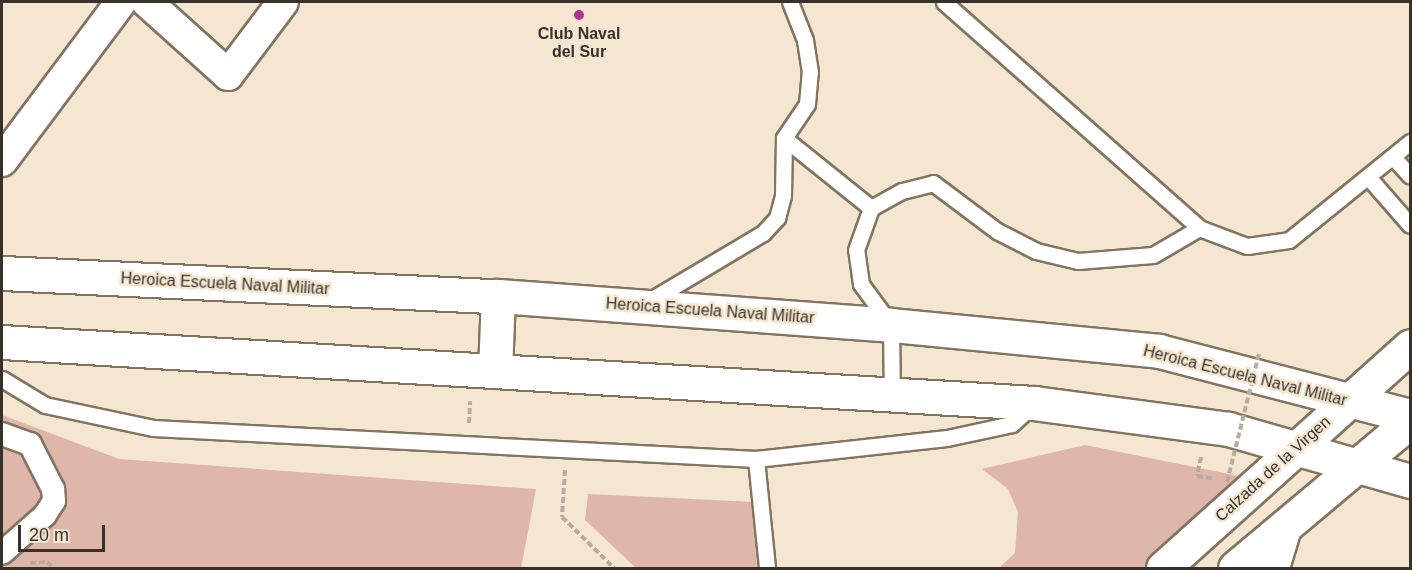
<!DOCTYPE html>
<html>
<head>
<meta charset="utf-8">
<style>
  body { margin:0 }
  #map { position:relative; width:1412px; height:570px; overflow:hidden; background:#f5e6d1; font-family:Arial,sans-serif }
  div>[style] { position:absolute }
  .green>* { inset:0; background:#dfb7aa }
  .path>* { height:4px; margin-top:-2px; transform-origin:0; background:repeating-linear-gradient(90deg,#b7ab9b 0 6px,transparent 0 9px) }
  .roads { filter:drop-shadow(2px 0 #827461) drop-shadow(-2px 0 #827461) drop-shadow(0 2px #827461) drop-shadow(0 -2px #827461) }
  .service>* { height:15px; margin:-7.5px; padding:0 7.5px; transform-origin:7.5px; border-radius:7.5px; background:#fff }
  .pedestrian>* { height:22px; margin:-11px; padding:0 11px; transform-origin:11px; border-radius:11px; background:#fff }
  .minor>* { height:30px; margin:-15px; padding:0 15px; transform-origin:15px; border-radius:15px; background:#fff }
  .secondary>* { height:33px; margin:-16.5px; padding:0 16.5px; transform-origin:16.5px; border-radius:16.5px; background:#fff }
  .primary>* { height:33px; margin:-16.5px; padding:0 16.5px; transform-origin:16.5px; border-radius:16.5px; background:#fff }
  .path-bridge>* { height:4px; margin-top:-2px; transform-origin:0; background:repeating-linear-gradient(90deg,#b7ab9b 0 6px,transparent 0 9px) }
  .dots>* { width:16px; height:16px; translate:-50% -50%; box-sizing:border-box; border:3px solid #f5e6d1; border-radius:50% }
  span { translate:-50% -50%; white-space:nowrap; text-align:center; line-height:1.15; -webkit-text-stroke:5px #f5e6d1; paint-order:stroke }
  .poi-label { font-size:16px; color:#373129; font-weight:700 }
  .street-label { font-size:16px; color:#373129 }
  .frame { position:absolute; inset:0; border:3px solid #373129; pointer-events:none }
  .scale { position:absolute; left:18px; top:525px; width:87px; height:27px; box-sizing:border-box; border:3px solid #373129; border-top:0; padding-left:8px; font-size:18px; line-height:21px; white-space:nowrap; color:#373129; -webkit-text-stroke:4px #f5e6d1; paint-order:stroke }
</style>
</head>
<body>
<div id="map">
  <div class="green">
    <i style="clip-path:polygon(2px 415px,119px 459px,536px 489px,521px 568px,2px 568px)"></i>
    <i style="clip-path:polygon(1085px 445px,1244px 477px,1143px 568px,999px 568px,1015px 553px,1018px 512px,1008px 489px,982px 469px)"></i>
    <i style="clip-path:polygon(588px 494px,755px 502px,757px 568px,636px 568px,585px 520px)"></i>
  </div>
  <div class="path">
    <i style="left:469px;top:423px;width:22px;rotate:-87deg"></i>
    <i style="left:1201px;top:457px;width:19px;rotate:102deg"></i>
    <i style="left:1197px;top:476px;width:18px;rotate:9deg"></i>
    <i style="left:565px;top:470px;width:47px;rotate:93.7deg"></i>
    <i style="left:562px;top:517px;width:73px;rotate:44.4deg"></i>
    <i style="left:30px;top:563px;width:17px;rotate:-3deg"></i>
    <i style="left:47px;top:562px;width:9px;rotate:41deg"></i>
  </div>
  <div class="roads">
    <div class="service">
      <i style="left:944px;top:2px;width:341px;rotate:41.5deg"></i>
      <i style="left:1199px;top:228px;width:51px;rotate:20.6deg"></i>
      <i style="left:1247px;top:246px;width:42px;rotate:-8.1deg"></i>
      <i style="left:1289px;top:240px;width:156px;rotate:-39deg"></i>
      <i style="left:784px;top:138px;width:112px;rotate:38.8deg"></i>
      <i style="left:1393px;top:157px;width:25px;rotate:48deg"></i>
      <i style="left:1369px;top:178px;width:62px;rotate:48.9deg"></i>
      <i style="left:649px;top:301px;width:133px;rotate:-30.8deg"></i>
      <i style="left:763px;top:233px;width:21px;rotate:-47deg"></i>
      <i style="left:777px;top:218px;width:24px;rotate:-75deg"></i>
      <i style="left:783px;top:195px;width:57px;rotate:-89deg"></i>
      <i style="left:784px;top:138px;width:41px;rotate:-55.9deg"></i>
      <i style="left:807px;top:104px;width:32px;rotate:-85deg"></i>
      <i style="left:810px;top:72px;width:32px;rotate:-99deg"></i>
      <i style="left:805px;top:40px;width:41px;rotate:-111.5deg"></i>
      <i style="left:2px;top:379px;width:50px;rotate:31.2deg"></i>
      <i style="left:45px;top:405px;width:110px;rotate:12deg"></i>
      <i style="left:153px;top:428px;width:604px;rotate:2.94deg"></i>
      <i style="left:756px;top:459px;width:192px;rotate:-6.3deg"></i>
      <i style="left:947px;top:438px;width:66px;rotate:-12.2deg"></i>
      <i style="left:1012px;top:424px;width:26px;rotate:-43deg"></i>
      <i style="left:892px;top:398px;width:73px;rotate:-90.8deg"></i>
      <i style="left:891px;top:325px;width:51px;rotate:-126.2deg"></i>
      <i style="left:861px;top:284px;width:34px;rotate:-98deg"></i>
      <i style="left:856px;top:250px;width:45px;rotate:-70.3deg"></i>
      <i style="left:871px;top:208px;width:35px;rotate:-29deg"></i>
      <i style="left:902px;top:191px;width:32px;rotate:-14deg"></i>
      <i style="left:933px;top:183px;width:80px;rotate:36.9deg"></i>
      <i style="left:997px;top:231px;width:44px;rotate:27.1deg"></i>
      <i style="left:1036px;top:251px;width:43px;rotate:13.4deg"></i>
      <i style="left:1078px;top:261px;width:75px;rotate:-4.6deg"></i>
      <i style="left:1153px;top:255px;width:53px;rotate:-30.4deg"></i>
      <i style="left:756px;top:459px;width:110px;rotate:84.2deg"></i>
    </div>
    <div class="pedestrian">
      <i style="left:2px;top:434px;width:30px;rotate:20deg"></i>
      <i style="left:30px;top:444px;width:51px;rotate:62.9deg"></i>
      <i style="left:53px;top:489px;width:12px;rotate:85deg"></i>
      <i style="left:54px;top:501px;width:17px;rotate:123deg"></i>
      <i style="left:45px;top:515px;width:57px;rotate:138.5deg"></i>
    </div>
    <div class="minor">
      <i style="left:147px;top:2px;width:109px;rotate:42deg"></i>
      <i style="left:228px;top:75px;width:91px;rotate:-53deg"></i>
      <i style="left:2px;top:161px;width:199px;rotate:-53.2deg"></i>
      <i style="left:1274px;top:568px;width:45px;rotate:-73.2deg"></i>
    </div>
    <div class="secondary">
      <i style="left:1163px;top:568px;width:332px;rotate:-41.9deg"></i>
      <i style="left:1235px;top:568px;width:229px;rotate:-40deg"></i>
    </div>
    <div class="primary">
      <i style="left:2px;top:273px;width:497px;rotate:2.7deg"></i>
      <i style="left:498px;top:296px;width:394px;rotate:4.2deg"></i>
      <i style="left:891px;top:325px;width:269px;rotate:5.5deg"></i>
      <i style="left:1159px;top:351px;width:259px;rotate:14.5deg"></i>
      <i style="left:2px;top:342px;width:1034px;rotate:3.38deg"></i>
      <i style="left:1034px;top:403px;width:196px;rotate:7.6deg"></i>
      <i style="left:1228px;top:429px;width:189px;rotate:15.9deg"></i>
      <i style="left:495px;top:371px;width:75px;rotate:-87.7deg"></i>
    </div>
  </div>
  <div class="path-bridge">
    <i style="left:1227px;top:482px;width:132px;rotate:-76deg"></i>
  </div>
  <div class="dots">
    <i style="left:579px;top:15px;background:#ad358a"></i>
  </div>
  <div class="poi-label">
    <span style="left:579px;top:43px">Club Naval<br>del Sur</span>
  </div>
  <div class="street-label">
    <span style="left:225px;top:284px;rotate:3deg">Heroica Escuela Naval Militar</span>
    <span style="left:710px;top:311px;rotate:4deg">Heroica Escuela Naval Militar</span>
    <span style="left:1245px;top:376px;rotate:14deg">Heroica Escuela Naval Militar</span>
    <span style="left:1273px;top:469px;rotate:-42deg">Calzada de la Virgen</span>
  </div>
  <div class="frame"></div>
  <div class="scale">20 m</div>
</div>
</body>
</html>
